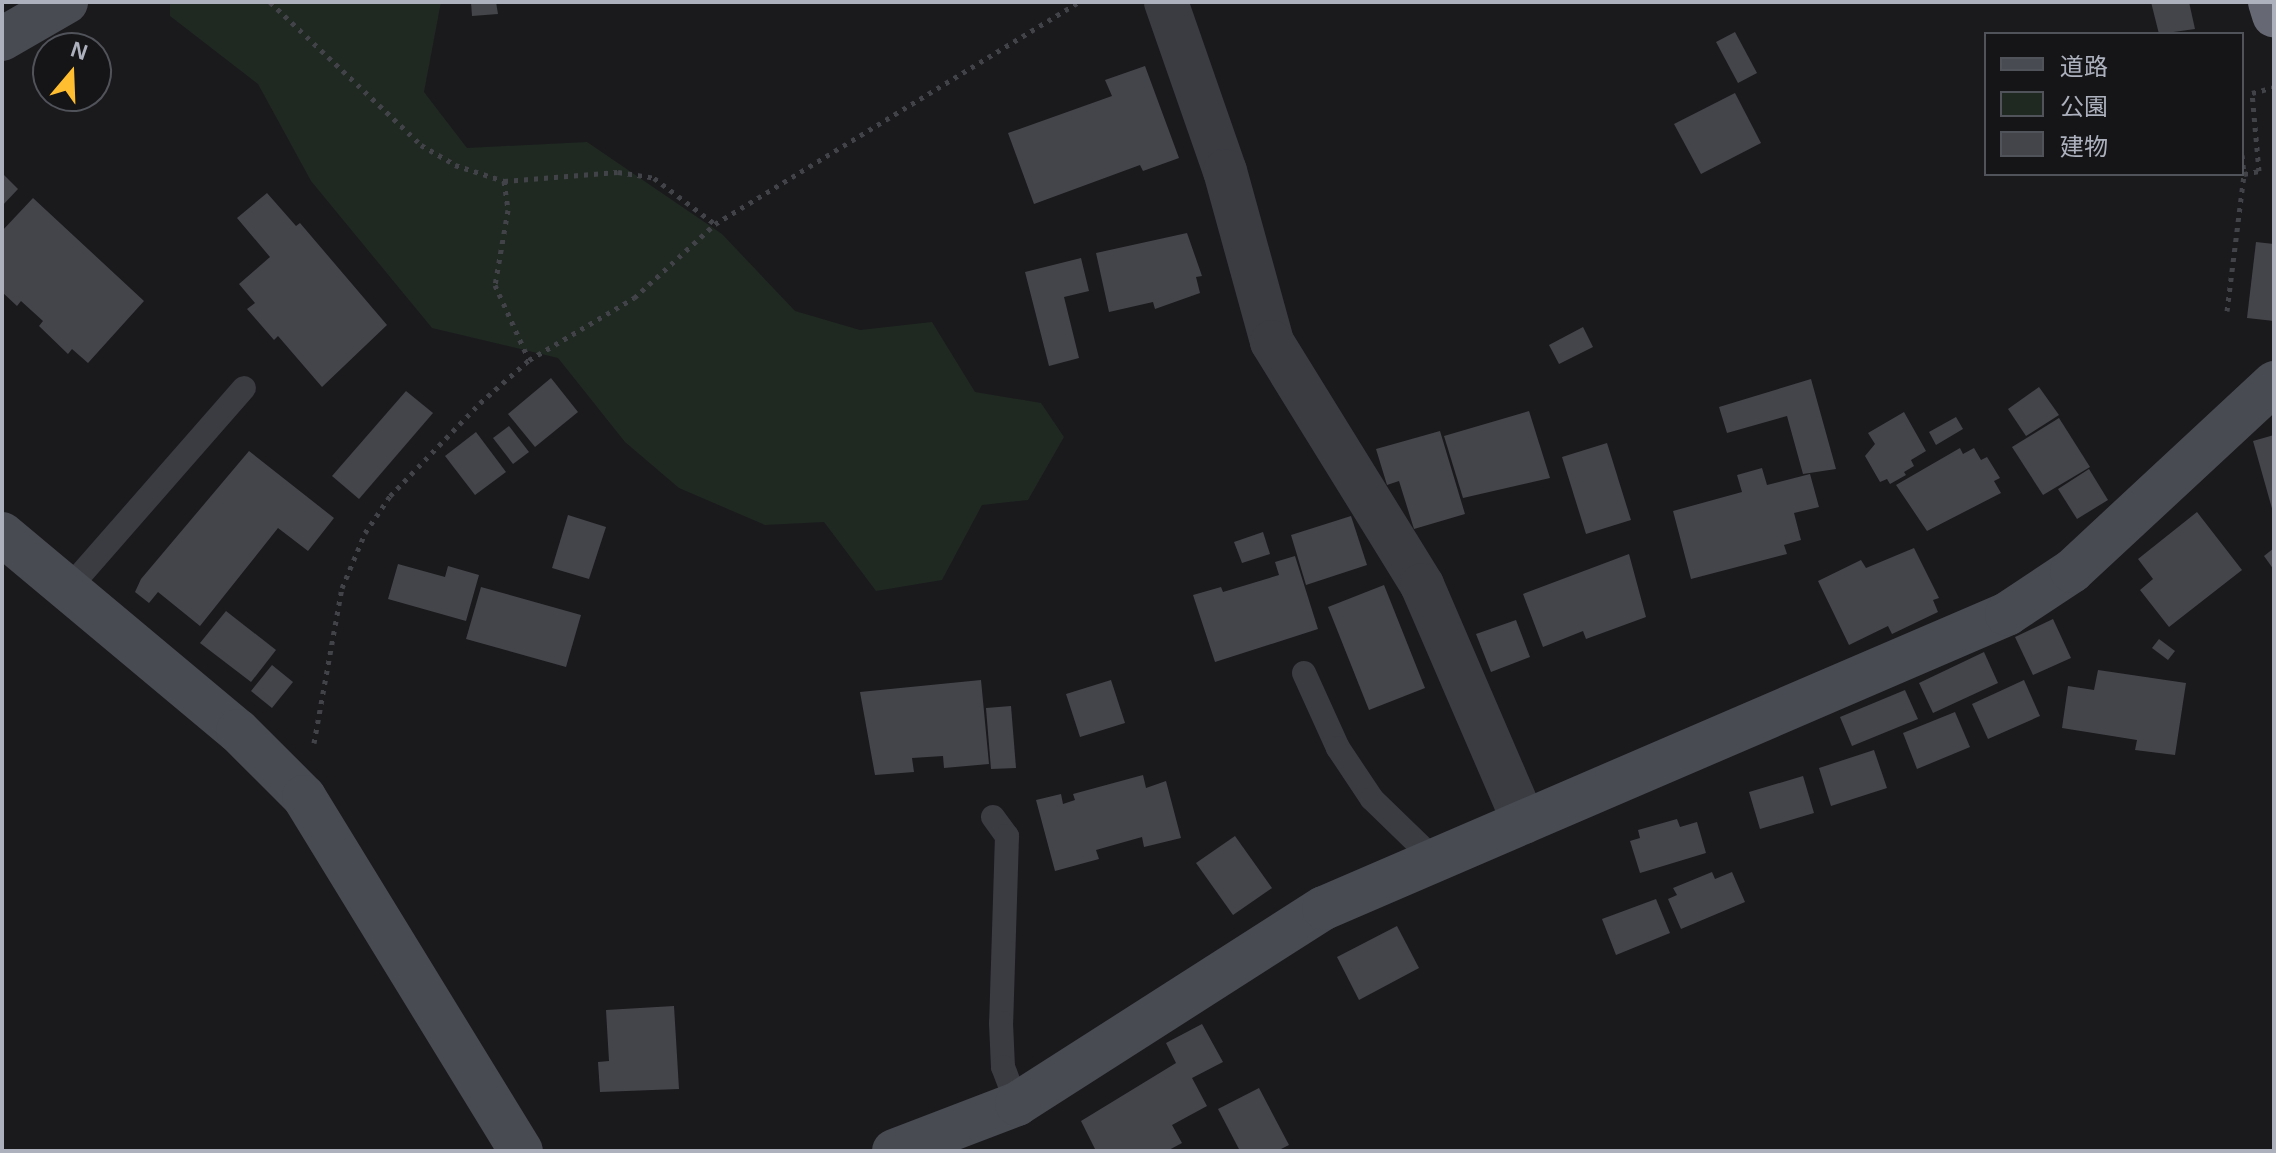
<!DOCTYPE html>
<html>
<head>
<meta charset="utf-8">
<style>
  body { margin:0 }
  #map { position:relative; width:2276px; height:1153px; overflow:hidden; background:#1a1a1d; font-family:Helvetica,"Noto Sans JP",sans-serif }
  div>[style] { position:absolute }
  .green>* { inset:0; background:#1f2921 }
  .building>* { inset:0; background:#44454a }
  .path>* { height:5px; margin-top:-2.5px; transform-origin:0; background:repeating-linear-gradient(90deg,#414349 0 4px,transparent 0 10px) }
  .lane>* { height:24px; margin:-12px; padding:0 12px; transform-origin:12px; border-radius:12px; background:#3b3c42 }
  .street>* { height:44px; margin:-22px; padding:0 22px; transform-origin:22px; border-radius:22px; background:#3b3c42 }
  .secondary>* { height:44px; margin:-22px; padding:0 22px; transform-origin:22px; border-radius:22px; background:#484b52 }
  .highway>* { height:44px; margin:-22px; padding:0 22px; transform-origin:22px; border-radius:22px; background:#666974 }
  span { translate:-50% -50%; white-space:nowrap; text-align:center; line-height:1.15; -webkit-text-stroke:6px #151518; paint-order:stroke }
  .frame { position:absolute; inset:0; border:4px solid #acb1bd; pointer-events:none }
  .legend { position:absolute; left:1984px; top:32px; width:260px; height:144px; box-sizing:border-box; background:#151518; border:2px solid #51535a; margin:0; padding:10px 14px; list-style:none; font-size:24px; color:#acb1bd }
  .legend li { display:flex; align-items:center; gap:16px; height:40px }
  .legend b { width:40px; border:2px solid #51535a }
  .north { position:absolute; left:32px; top:32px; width:80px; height:80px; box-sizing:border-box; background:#151518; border:2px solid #51535a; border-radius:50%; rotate:19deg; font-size:22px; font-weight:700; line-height:32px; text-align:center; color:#acb1bd }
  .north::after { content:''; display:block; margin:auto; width:28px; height:36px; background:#ffbe30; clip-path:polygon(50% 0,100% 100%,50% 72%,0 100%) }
</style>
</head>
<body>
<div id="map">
  <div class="green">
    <i style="clip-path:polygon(170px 2px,441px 2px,424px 92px,467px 148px,587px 142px,722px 234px,795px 311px,860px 330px,932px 322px,975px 392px,1041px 403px,1064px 437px,1028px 500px,982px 505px,942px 580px,876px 591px,824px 522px,765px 525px,679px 488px,625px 442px,558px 358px,432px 328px,311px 181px,258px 84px,170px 16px)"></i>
  </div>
  <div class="building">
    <i style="clip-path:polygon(471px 2px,496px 2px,498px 14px,472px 16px)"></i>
    <i style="clip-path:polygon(2151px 2px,2189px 2px,2195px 29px,2159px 34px)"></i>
    <i style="clip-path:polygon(1735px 32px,1757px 73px,1738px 83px,1716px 42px)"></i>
    <i style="clip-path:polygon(1145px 66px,1179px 158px,1143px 171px,1140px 165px,1034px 204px,1008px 133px,1112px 96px,1105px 80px)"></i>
    <i style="clip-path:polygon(1735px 93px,1761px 143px,1701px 174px,1674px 124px)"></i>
    <i style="clip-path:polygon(2px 173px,18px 189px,2px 206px)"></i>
    <i style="clip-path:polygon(267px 193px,296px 226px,300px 223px,387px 325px,322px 387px,278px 336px,274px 340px,247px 309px,255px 303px,239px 284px,270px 257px,237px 218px)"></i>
    <i style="clip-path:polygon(33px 198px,144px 301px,88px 363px,72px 349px,68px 354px,39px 326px,43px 321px,21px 301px,17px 306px,2px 292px,2px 231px)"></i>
    <i style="clip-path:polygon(1187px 233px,1202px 276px,1196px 277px,1200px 293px,1155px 309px,1153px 302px,1109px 312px,1096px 253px)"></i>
    <i style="clip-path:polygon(2256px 242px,2274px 244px,2274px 321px,2247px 318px)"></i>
    <i style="clip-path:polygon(1081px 258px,1089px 291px,1064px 297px,1079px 358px,1049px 366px,1025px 272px)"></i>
    <i style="clip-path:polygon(1583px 327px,1593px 347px,1559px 364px,1549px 345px)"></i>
    <i style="clip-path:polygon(551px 378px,578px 412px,535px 447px,508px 414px)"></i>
    <i style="clip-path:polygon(1811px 379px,1836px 469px,1803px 474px,1787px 416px,1727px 433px,1719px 407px)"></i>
    <i style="clip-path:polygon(2039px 387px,2059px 415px,2026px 436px,2008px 409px)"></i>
    <i style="clip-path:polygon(406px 391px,433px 413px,359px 499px,332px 476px)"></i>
    <i style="clip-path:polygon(1529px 411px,1550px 478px,1463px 498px,1444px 436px)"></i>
    <i style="clip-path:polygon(1904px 412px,1926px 451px,1911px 460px,1914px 466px,1904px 472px,1906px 475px,1890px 484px,1887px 479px,1880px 482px,1865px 456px,1875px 444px,1868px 433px)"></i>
    <i style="clip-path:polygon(1956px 417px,1963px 429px,1936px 445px,1929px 432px)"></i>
    <i style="clip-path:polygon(2059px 418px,2090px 467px,2043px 495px,2012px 447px)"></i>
    <i style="clip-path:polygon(509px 426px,529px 452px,513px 464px,493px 438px)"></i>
    <i style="clip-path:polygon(1440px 431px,1465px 514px,1414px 529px,1399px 481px,1387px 485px,1376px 449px)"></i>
    <i style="clip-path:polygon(476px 432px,506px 472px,475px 495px,445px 456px)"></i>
    <i style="clip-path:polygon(2274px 435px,2274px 512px,2273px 512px,2253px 441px)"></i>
    <i style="clip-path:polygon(1607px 443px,1631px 520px,1586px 534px,1562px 457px)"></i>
    <i style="clip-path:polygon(1960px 448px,1963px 454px,1974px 448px,1981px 460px,1987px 457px,2000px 478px,1994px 481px,2001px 493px,1927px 531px,1896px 485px)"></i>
    <i style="clip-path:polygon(249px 451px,334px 518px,308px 551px,278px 528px,200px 626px,158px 592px,149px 603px,135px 592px,141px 579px)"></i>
    <i style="clip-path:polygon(1762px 468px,1767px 485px,1810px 474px,1819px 507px,1794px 513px,1801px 540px,1784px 545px,1787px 554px,1691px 579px,1673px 511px,1742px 492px,1737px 475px)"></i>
    <i style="clip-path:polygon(2089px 469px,2108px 500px,2077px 519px,2058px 489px)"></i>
    <i style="clip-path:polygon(2197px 512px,2242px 570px,2169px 627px,2140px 590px,2153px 579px,2138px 559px)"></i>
    <i style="clip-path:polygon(568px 515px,606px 527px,589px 579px,552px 568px)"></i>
    <i style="clip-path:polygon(1351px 516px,1367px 565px,1306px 585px,1291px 535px)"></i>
    <i style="clip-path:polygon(1263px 532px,1270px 554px,1242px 563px,1234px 542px)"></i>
    <i style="clip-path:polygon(1914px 548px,1939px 598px,1933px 600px,1938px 612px,1892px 634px,1888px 626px,1849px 645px,1818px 581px,1861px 560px,1866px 568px)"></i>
    <i style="clip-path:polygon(2274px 548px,2274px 570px,2264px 556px)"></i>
    <i style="clip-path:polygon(1629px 554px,1646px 617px,1586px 639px,1583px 631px,1543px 647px,1523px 594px)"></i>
    <i style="clip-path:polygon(1295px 556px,1318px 629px,1215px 662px,1193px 595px,1221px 587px,1223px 592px,1279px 575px,1275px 562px)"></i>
    <i style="clip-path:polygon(398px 564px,445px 577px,448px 566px,479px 575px,466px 621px,388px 599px)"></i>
    <i style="clip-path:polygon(1384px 585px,1425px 688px,1369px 710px,1328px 607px)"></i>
    <i style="clip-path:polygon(481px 587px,581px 615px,566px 667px,466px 639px)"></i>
    <i style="clip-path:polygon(226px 611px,276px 650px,251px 682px,200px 643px)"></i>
    <i style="clip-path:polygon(2053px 619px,2071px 658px,2033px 675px,2015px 637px)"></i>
    <i style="clip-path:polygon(1516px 620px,1530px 657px,1491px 672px,1476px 634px)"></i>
    <i style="clip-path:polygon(2159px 639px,2175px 651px,2168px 660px,2152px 648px)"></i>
    <i style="clip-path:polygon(1984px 652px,1998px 683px,1933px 713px,1919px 683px)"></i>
    <i style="clip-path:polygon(272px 665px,293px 682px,272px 708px,251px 691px)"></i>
    <i style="clip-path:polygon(2098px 670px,2186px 683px,2175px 755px,2135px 750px,2137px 740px,2062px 728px,2068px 686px,2094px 690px)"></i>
    <i style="clip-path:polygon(981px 680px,989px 764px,944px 768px,943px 756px,912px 758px,914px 772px,875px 775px,860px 692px)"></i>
    <i style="clip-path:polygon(1111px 680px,1125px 723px,1080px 737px,1066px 694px)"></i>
    <i style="clip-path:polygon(2024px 680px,2040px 716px,1988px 739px,1972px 704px)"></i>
    <i style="clip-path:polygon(1905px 690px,1918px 719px,1852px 746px,1840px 717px)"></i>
    <i style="clip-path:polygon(1011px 706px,1016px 768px,991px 769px,986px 708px)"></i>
    <i style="clip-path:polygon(1955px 712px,1970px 747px,1917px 769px,1903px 733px)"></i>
    <i style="clip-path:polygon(1874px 750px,1887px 788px,1831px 806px,1819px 768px)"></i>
    <i style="clip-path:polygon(1143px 775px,1146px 788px,1166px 781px,1181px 838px,1144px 847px,1142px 837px,1096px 850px,1099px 859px,1055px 871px,1036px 800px,1061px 794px,1063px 804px,1075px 800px,1073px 794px)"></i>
    <i style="clip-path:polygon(1803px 776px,1814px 813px,1760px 829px,1749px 792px)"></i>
    <i style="clip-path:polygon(1677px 819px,1680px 827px,1697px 822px,1706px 853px,1640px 873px,1630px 841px,1640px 838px,1638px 830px)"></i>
    <i style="clip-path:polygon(1235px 836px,1272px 888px,1233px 915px,1196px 863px)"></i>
    <i style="clip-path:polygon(1712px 872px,1715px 879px,1732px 872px,1745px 902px,1681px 929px,1668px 899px,1677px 895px,1673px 888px)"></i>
    <i style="clip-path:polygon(1656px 899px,1670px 933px,1616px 955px,1602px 919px)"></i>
    <i style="clip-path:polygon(1397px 926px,1419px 968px,1359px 1000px,1337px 957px)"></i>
    <i style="clip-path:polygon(674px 1006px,679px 1089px,600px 1092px,598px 1062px,609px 1061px,606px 1010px)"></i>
    <i style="clip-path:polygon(1202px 1024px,1223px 1062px,1192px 1078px,1207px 1106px,1172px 1125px,1182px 1143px,1167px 1151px,1091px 1151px,1095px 1149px,1081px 1121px,1176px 1063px,1166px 1043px)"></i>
    <i style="clip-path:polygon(1259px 1088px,1289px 1145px,1277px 1151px,1240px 1151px,1218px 1109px)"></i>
  </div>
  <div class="path">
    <i style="left:270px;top:2px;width:208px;rotate:43.4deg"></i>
    <i style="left:421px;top:145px;width:39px;rotate:30deg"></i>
    <i style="left:455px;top:165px;width:52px;rotate:18.1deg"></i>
    <i style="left:504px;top:181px;width:114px;rotate:-4.5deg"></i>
    <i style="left:618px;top:172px;width:36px;rotate:9deg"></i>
    <i style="left:654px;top:178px;width:76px;rotate:37deg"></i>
    <i style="left:2242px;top:155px;width:19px;rotate:84deg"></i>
    <i style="left:504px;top:181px;width:29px;rotate:82deg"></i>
    <i style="left:508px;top:210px;width:76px;rotate:99.8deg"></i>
    <i style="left:495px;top:285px;width:82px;rotate:65.6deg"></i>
    <i style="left:2227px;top:311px;width:138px;rotate:-82.9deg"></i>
    <i style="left:2244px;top:174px;width:15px;rotate:-11deg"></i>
    <i style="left:2259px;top:171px;width:78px;rotate:-95.1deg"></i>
    <i style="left:2252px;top:93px;width:23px;rotate:-15deg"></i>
    <i style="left:314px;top:743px;width:158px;rotate:-79.8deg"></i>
    <i style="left:342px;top:588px;width:60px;rotate:-67.3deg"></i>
    <i style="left:365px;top:533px;width:45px;rotate:-56deg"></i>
    <i style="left:390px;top:496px;width:129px;rotate:-45.9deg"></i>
    <i style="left:480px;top:403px;width:65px;rotate:-41.3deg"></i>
    <i style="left:529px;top:360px;width:122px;rotate:-30.6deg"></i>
    <i style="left:634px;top:298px;width:110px;rotate:-42.4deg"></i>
    <i style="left:715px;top:224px;width:426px;rotate:-31.4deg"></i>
  </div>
  <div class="lane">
    <i style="left:68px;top:589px;width:267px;rotate:-48.8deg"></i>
    <i style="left:1304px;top:673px;width:82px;rotate:65.6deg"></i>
    <i style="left:1338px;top:748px;width:61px;rotate:56.3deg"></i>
    <i style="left:1372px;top:799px;width:86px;rotate:44.1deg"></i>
    <i style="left:993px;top:817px;width:24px;rotate:54deg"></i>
    <i style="left:1007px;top:836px;width:187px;rotate:91.8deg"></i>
    <i style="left:1001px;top:1023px;width:44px;rotate:87.4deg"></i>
    <i style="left:1003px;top:1067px;width:40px;rotate:69deg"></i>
  </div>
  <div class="street">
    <i style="left:1166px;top:2px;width:179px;rotate:70.8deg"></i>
    <i style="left:1225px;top:171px;width:177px;rotate:74.6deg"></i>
    <i style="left:1272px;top:342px;width:286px;rotate:58.3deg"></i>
    <i style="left:1422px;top:585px;width:258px;rotate:66.7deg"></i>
  </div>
  <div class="secondary">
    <i style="left:2px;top:39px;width:74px;rotate:-30deg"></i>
    <i style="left:2px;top:534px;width:307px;rotate:39.9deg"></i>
    <i style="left:238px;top:731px;width:93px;rotate:45deg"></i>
    <i style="left:304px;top:797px;width:415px;rotate:58.5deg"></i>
    <i style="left:894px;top:1151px;width:132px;rotate:-20.9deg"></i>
    <i style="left:1017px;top:1104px;width:364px;rotate:-32.6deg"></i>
    <i style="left:1324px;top:908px;width:744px;rotate:-23.29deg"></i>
    <i style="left:2007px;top:614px;width:78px;rotate:-33.5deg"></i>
    <i style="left:2072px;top:571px;width:276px;rotate:-42.9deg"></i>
  </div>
  <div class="highway">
    <i style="left:2270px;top:2px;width:14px;rotate:73deg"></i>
  </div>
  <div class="frame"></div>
  <ul class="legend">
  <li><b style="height:10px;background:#484b52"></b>道路</li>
  <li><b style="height:22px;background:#1f2921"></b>公園</li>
  <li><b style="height:22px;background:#44454a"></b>建物</li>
  </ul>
  <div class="north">N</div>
</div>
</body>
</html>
